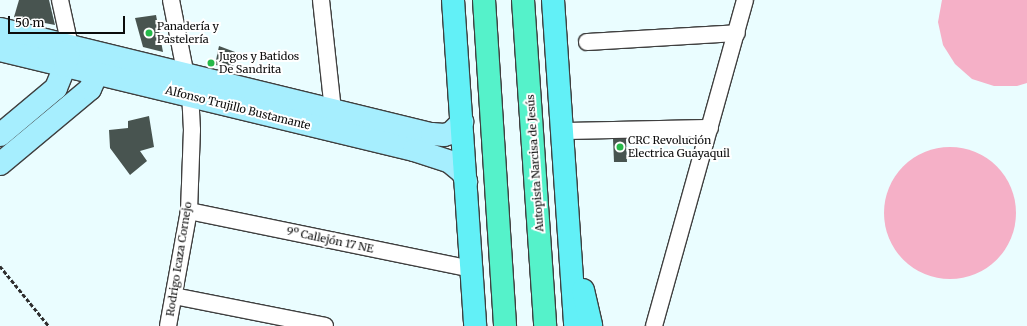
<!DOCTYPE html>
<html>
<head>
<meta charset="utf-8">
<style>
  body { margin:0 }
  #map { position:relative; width:1027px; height:326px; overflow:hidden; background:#eafdff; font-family:Merriweather,serif }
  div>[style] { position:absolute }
  .water>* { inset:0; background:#f5b0c7 }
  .round { border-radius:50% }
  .building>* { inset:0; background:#485450 }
  .path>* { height:2.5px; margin-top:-1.25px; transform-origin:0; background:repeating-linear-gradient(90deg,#2e2e2e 0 4px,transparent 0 6px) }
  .roads { filter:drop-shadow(1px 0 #3f3f3f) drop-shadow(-1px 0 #3f3f3f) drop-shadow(0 1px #3f3f3f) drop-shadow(0 -1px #3f3f3f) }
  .street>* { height:16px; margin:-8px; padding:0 8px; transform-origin:8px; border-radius:8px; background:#fff }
  .secondary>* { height:22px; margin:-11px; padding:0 11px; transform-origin:11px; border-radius:11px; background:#a6eefe }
  .primary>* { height:22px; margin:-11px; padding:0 11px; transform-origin:11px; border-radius:11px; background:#62f0f7 }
  .highway>* { height:22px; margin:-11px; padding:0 11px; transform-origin:11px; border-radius:11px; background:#55f2ca }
  .dots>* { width:11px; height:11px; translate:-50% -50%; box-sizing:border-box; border:2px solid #fff; border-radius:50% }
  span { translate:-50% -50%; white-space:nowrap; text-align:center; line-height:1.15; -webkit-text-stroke:4px #fff; paint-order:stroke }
  .poi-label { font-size:11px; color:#0c0c0c }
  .left { translate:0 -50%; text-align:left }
  .street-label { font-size:11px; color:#0c0c0c }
  .scale { position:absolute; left:8px; top:16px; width:117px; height:18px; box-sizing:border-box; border:2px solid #0c0c0c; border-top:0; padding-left:5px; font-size:12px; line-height:14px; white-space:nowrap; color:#0c0c0c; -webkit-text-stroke:3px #fff; paint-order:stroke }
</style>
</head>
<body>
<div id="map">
  <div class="water">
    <i style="clip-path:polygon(942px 0,1027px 0,1027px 83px,1017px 86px,994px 86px,972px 79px,955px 64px,943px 45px,938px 22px)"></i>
    <i class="round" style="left:884px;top:147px;width:132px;height:132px"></i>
  </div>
  <div class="building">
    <i style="clip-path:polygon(19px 0,49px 0,55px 25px,14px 17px)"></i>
    <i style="clip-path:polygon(156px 15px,163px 52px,143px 47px,135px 18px)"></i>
    <i style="clip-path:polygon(219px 46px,235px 52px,233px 67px,215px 65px)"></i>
    <i style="clip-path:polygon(149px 116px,154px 147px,140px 151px,147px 161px,130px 175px,110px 148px,109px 130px,128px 128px,128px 121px)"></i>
    <i style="clip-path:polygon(613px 139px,626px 139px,627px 162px,614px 162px)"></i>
  </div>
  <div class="path">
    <i style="left:0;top:266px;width:77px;rotate:50.8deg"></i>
  </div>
  <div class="roads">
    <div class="street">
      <i style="left:60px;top:0;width:47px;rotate:77.7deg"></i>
      <i style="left:321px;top:0;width:111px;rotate:83.8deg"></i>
      <i style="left:587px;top:42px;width:150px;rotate:-3.4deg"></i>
      <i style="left:563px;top:131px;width:147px;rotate:-1.2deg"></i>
      <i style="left:189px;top:211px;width:288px;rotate:11.6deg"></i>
      <i style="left:174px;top:296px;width:154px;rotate:11.2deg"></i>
      <i style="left:168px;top:326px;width:117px;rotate:-79.7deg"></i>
      <i style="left:189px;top:211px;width:81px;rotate:-87.9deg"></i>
      <i style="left:192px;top:130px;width:34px;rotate:-93deg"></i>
      <i style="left:190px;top:96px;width:98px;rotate:-101.2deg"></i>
      <i style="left:654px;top:326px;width:338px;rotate:-74.4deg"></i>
    </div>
    <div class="secondary">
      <i style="left:0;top:29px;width:445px;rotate:13.7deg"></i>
      <i style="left:432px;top:134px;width:12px;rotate:5deg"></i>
      <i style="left:444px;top:135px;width:7px;rotate:-16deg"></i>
      <i style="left:451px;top:133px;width:16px;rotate:-45deg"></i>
      <i style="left:0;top:50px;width:426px;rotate:13.6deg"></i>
      <i style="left:414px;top:150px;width:38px;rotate:18deg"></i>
      <i style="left:450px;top:162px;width:17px;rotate:40deg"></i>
      <i style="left:463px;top:173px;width:9px;rotate:69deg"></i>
      <i style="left:0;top:135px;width:73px;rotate:-40deg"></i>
      <i style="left:56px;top:88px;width:24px;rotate:-68deg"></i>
      <i style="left:65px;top:66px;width:16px;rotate:-75deg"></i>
      <i style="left:0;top:164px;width:117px;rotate:-39.8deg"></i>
      <i style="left:90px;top:89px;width:17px;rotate:-66deg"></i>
    </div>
    <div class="primary">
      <i style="left:453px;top:0;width:327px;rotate:86.1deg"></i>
      <i style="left:553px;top:0;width:327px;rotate:86.1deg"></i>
      <i style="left:583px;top:290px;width:37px;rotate:77deg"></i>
    </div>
    <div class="highway">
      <i style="left:484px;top:0;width:327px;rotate:86.3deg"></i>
      <i style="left:523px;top:0;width:327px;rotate:86.1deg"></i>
    </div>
  </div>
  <div class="dots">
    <i style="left:149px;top:33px;background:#26b94a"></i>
    <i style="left:211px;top:63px;background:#26b94a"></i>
    <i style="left:620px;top:147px;background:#26b94a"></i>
  </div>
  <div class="poi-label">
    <span class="left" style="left:157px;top:33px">Panadería y<br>Pastelería</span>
    <span class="left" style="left:219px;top:63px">Jugos y Batidos<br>De Sandrita</span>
    <span class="left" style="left:628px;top:147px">CRC Revolución<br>Electrica Guayaquil</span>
  </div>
  <div class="street-label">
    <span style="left:238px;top:108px;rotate:14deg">Alfonso Trujillo Bustamante</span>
    <span style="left:535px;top:163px;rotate:-94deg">Autopista Narcisa de Jesús</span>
    <span style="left:330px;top:240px;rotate:12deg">9º Callejón 17 NE</span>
    <span style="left:179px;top:259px;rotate:-81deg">Rodrigo Icaza Cornejo</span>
  </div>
  <div class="scale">50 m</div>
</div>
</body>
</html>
